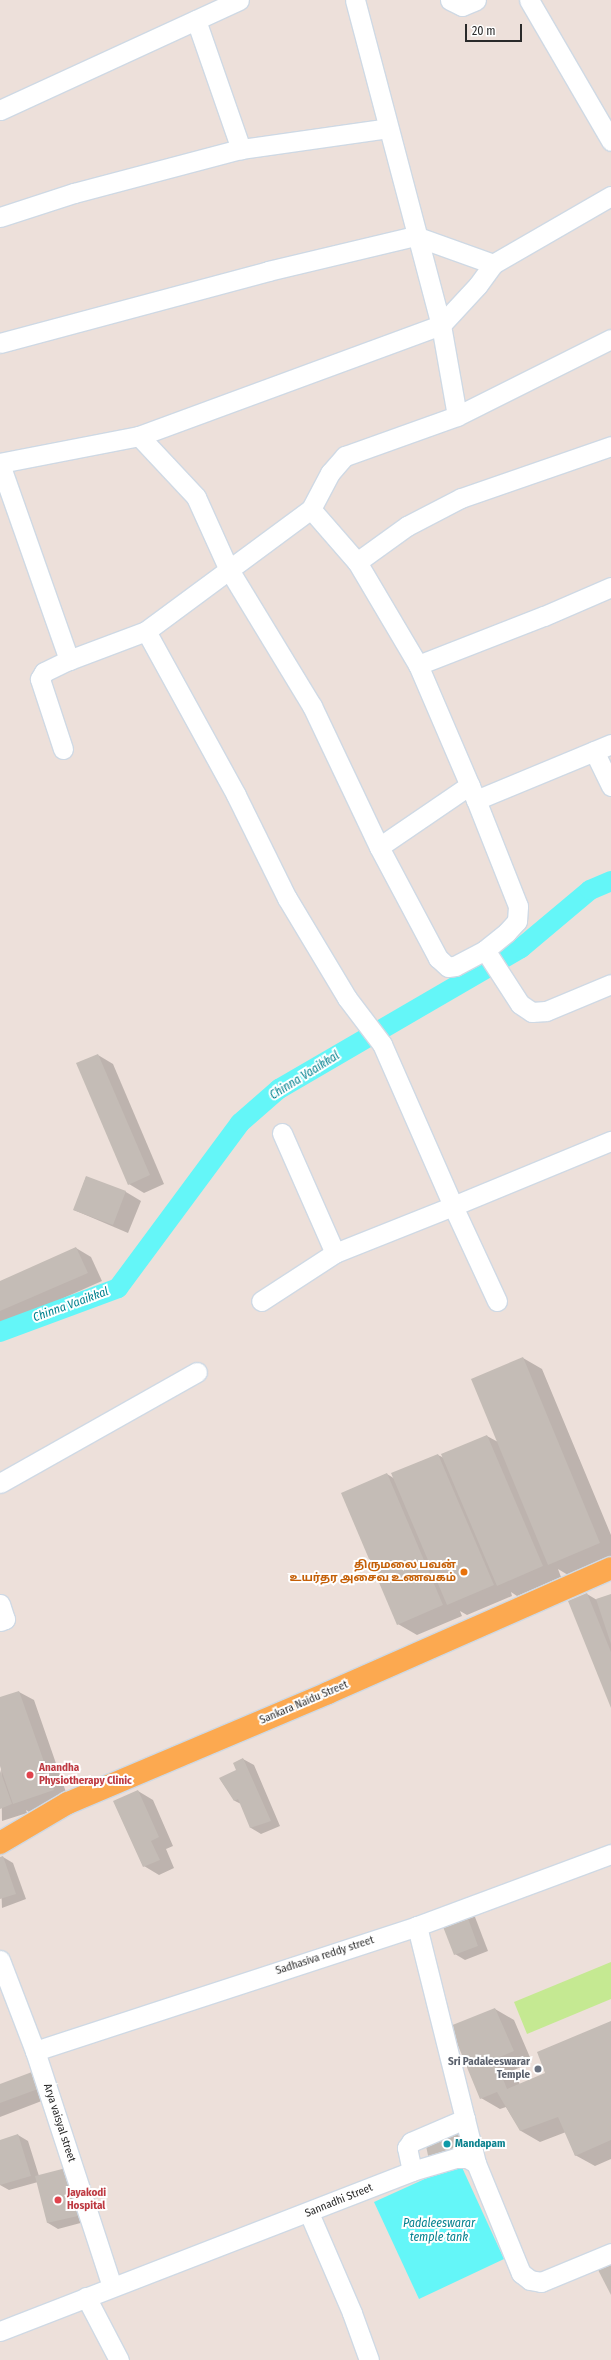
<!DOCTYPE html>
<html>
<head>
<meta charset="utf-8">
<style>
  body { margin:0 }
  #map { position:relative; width:611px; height:2360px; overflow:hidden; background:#ede0da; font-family:"Fira Sans Condensed","Noto Sans Tamil",sans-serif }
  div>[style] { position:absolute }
  .green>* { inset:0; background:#c5e992 }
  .water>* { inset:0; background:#64f6f8 }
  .shadow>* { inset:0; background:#0003 }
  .canal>* { height:20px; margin:-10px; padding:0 10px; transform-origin:10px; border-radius:10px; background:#64f6f8 }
  .building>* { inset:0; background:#c4bcb6 }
  .roads { filter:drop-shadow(1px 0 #cfd9e4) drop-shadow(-1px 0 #cfd9e4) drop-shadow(0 1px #cfd9e4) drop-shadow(0 -1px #cfd9e4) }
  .minor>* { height:19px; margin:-9.5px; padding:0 9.5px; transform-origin:9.5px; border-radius:9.5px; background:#fff }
  .primary>* { height:22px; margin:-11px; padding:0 11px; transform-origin:11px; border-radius:11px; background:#fca950 }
  .dots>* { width:11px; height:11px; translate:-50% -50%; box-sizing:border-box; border:2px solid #fff; border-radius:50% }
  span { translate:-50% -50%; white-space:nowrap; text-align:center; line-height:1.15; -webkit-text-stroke:4px #fff; paint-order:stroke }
  .food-label { font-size:11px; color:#c56008; font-weight:700 }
  .right { translate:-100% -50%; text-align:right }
  .street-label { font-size:11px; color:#2a2a2a }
  .health-label { font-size:11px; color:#be3a42; font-weight:700 }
  .left { translate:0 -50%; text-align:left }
  .worship-label { font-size:11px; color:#5b616d; font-weight:700 }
  .culture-label { font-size:11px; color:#0d838f; font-weight:700 }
  .water-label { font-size:12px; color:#04828f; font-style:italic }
  .scale { position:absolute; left:465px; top:24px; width:57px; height:18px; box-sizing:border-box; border:2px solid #2a2a2a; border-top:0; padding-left:5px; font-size:12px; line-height:14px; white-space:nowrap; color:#2a2a2a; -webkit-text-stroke:3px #fff; paint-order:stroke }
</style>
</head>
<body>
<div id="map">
  <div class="green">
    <i style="clip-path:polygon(611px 1962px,611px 1999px,527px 2034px,514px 2002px)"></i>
  </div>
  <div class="water">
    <i style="clip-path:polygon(460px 2163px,504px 2259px,419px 2299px,374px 2202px)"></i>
  </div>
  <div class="shadow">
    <i style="clip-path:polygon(98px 1055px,113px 1064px,164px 1184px,144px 1193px,129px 1184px)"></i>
    <i style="clip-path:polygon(86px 1177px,126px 1192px,141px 1201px,128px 1233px,74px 1210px)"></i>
    <i style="clip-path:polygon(76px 1248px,91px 1257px,102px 1281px,0 1326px,0 1282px)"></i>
    <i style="clip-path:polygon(523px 1358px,542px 1369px,611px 1535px,611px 1557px,568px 1575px,558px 1569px,561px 1577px,517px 1596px,511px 1592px,512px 1596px,467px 1615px,460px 1611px,462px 1616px,417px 1635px,398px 1624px,387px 1474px,395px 1479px,438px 1455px,444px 1458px,487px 1436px,498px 1442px)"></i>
    <i style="clip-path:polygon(587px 1594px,597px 1600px,611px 1595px,611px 1705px)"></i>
    <i style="clip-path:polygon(19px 1692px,34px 1700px,68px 1798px,29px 1812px,26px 1810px,27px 1813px,2px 1821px,0 1698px)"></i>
    <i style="clip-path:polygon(243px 1759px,254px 1765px,280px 1826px,261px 1834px,251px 1828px,241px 1804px,235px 1801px,220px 1779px,238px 1770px)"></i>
    <i style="clip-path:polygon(138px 1791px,153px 1800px,173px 1846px,166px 1849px,174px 1868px,159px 1875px,144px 1866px)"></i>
    <i style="clip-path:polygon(3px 1857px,13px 1863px,26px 1899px,2px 1908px,0 1858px)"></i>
    <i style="clip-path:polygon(464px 1911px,475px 1917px,488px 1951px,465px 1960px,455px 1954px)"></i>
    <i style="clip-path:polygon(495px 2009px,514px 2020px,532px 2062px,514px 2070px,520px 2085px,547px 2074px,611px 2022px,611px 2159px,595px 2166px,575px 2155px,566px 2132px,540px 2142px,521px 2131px,506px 2107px,500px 2109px,481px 2098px)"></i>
    <i style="clip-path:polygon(32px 2073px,52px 2097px,0 2117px,0 2085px)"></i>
    <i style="clip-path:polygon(460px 2131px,479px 2148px,440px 2165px)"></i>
    <i style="clip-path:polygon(18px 2135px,28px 2141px,39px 2176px,66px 2169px,88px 2221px,58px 2229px,48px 2223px,38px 2182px,9px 2190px,0 2185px,0 2141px)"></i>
  </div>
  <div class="canal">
    <i style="left:0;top:1332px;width:126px;rotate:-20.4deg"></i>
    <i style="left:118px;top:1288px;width:205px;rotate:-53.5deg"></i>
    <i style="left:240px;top:1123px;width:52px;rotate:-41.1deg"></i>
    <i style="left:279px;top:1089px;width:280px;rotate:-30.2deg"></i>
    <i style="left:521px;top:948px;width:90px;rotate:-40deg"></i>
    <i style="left:590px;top:890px;width:23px;rotate:-23deg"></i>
  </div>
  <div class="building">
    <i style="clip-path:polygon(98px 1054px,150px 1175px,128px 1185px,76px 1063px)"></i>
    <i style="clip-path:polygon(86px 1176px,126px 1191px,113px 1225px,73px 1210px)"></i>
    <i style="clip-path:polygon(76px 1247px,88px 1273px,0 1311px,0 1281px)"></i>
    <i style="clip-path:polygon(523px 1357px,600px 1543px,548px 1565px,471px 1379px)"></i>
    <i style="clip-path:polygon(487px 1435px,543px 1566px,497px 1586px,441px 1454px)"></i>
    <i style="clip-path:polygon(438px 1454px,494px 1585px,447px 1605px,391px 1473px)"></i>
    <i style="clip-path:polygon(387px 1473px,443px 1605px,397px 1625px,341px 1493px)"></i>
    <i style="clip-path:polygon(587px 1593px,611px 1652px,611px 1708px,568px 1601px)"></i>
    <i style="clip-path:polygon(611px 1594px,611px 1644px,596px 1599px)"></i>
    <i style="clip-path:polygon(19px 1691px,54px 1790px,13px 1804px,0 1766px,0 1697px)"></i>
    <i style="clip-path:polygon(243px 1758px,271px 1821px,250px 1828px,238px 1799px,234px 1801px,219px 1778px,236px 1770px,233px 1763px)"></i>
    <i style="clip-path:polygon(0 1770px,12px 1804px,0 1809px)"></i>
    <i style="clip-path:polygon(138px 1790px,159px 1837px,151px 1841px,160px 1860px,143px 1867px,113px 1801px)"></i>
    <i style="clip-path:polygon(3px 1856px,16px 1894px,0 1899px,0 1857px)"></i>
    <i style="clip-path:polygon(465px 1910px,478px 1946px,454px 1955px,440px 1919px)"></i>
    <i style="clip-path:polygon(495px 2008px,514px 2051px,495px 2059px,507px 2089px,545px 2073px,537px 2052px,611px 2021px,611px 2140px,575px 2156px,558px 2117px,520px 2131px,497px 2092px,480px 2099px,450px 2026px)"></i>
    <i style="clip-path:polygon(32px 2072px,38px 2089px,0 2103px,0 2084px)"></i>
    <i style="clip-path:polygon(460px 2130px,469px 2142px,429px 2160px,426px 2146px)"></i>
    <i style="clip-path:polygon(18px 2134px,31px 2176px,0 2185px,0 2140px)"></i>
    <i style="clip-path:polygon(66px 2168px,78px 2216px,47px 2223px,35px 2176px)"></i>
    <i style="clip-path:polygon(611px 2256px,611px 2295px,595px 2264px)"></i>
  </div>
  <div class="roads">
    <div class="minor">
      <i style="left:355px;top:0;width:336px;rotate:75.2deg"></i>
      <i style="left:441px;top:325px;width:92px;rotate:80deg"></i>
      <i style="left:450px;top:0;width:13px;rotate:27deg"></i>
      <i style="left:462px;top:6px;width:15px;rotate:-23deg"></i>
      <i style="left:529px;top:0;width:163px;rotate:59.8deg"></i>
      <i style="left:196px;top:20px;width:137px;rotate:70.8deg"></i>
      <i style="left:0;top:110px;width:263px;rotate:-24.7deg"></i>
      <i style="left:0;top:217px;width:78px;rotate:-18deg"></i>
      <i style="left:74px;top:193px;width:173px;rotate:-14.8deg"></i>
      <i style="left:241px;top:149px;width:148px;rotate:-8.1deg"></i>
      <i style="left:0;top:343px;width:278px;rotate:-15deg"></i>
      <i style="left:268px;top:271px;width:151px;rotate:-13.4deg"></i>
      <i style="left:415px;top:236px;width:83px;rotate:19.7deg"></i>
      <i style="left:493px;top:264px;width:136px;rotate:-30deg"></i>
      <i style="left:139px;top:436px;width:83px;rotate:46.9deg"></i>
      <i style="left:196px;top:497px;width:78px;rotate:65.7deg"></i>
      <i style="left:228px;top:568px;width:162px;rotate:58.7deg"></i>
      <i style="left:312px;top:706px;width:156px;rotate:64.6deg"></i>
      <i style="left:379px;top:847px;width:126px;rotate:62deg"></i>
      <i style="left:438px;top:958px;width:13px;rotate:42deg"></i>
      <i style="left:448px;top:967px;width:7px;rotate:-8deg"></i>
      <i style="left:455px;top:966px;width:34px;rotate:-28deg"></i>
      <i style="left:485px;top:950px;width:28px;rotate:-39deg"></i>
      <i style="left:507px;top:932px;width:15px;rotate:-48deg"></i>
      <i style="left:517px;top:921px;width:15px;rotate:-86deg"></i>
      <i style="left:518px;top:906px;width:114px;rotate:-111.6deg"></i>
      <i style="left:476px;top:800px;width:147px;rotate:-113.2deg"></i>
      <i style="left:418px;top:665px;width:120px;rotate:-120.6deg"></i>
      <i style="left:357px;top:562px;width:70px;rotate:-131deg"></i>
      <i style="left:0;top:463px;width:142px;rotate:-11deg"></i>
      <i style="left:139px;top:436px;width:322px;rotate:-20.2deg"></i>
      <i style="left:441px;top:325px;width:54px;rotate:-47.2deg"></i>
      <i style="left:478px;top:285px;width:26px;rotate:-54deg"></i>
      <i style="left:0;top:464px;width:208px;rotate:70.6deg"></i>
      <i style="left:69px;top:660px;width:82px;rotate:-20.6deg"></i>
      <i style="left:146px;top:631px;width:187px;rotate:61.2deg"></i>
      <i style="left:236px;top:795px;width:115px;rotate:63.7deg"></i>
      <i style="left:287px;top:898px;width:117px;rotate:59deg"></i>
      <i style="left:347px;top:998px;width:58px;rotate:52.7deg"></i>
      <i style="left:382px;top:1044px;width:177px;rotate:66.3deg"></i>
      <i style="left:453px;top:1206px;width:127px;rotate:158.3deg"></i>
      <i style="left:335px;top:1253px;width:88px;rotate:147deg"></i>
      <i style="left:357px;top:562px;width:62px;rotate:-35.8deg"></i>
      <i style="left:407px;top:526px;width:61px;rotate:-27.4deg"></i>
      <i style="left:461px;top:498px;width:159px;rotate:-19.1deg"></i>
      <i style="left:146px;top:631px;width:205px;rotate:-36.5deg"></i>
      <i style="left:311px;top:509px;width:41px;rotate:-62.2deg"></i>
      <i style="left:330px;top:473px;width:23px;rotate:-49deg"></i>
      <i style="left:345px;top:456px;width:119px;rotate:-19.7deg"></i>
      <i style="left:457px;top:416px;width:172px;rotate:-26.6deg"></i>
      <i style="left:418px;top:665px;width:135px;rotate:-21.3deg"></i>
      <i style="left:544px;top:616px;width:73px;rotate:-23.4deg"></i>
      <i style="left:63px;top:749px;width:74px;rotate:-108.2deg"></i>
      <i style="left:40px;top:679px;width:8px;rotate:-60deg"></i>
      <i style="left:44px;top:672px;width:28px;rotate:-26deg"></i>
      <i style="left:594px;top:751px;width:39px;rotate:64deg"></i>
      <i style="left:476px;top:800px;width:146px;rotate:-22.5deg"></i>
      <i style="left:379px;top:847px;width:110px;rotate:-34.3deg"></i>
      <i style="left:485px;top:950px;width:64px;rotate:57.1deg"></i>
      <i style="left:520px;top:1004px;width:14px;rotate:34deg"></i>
      <i style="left:532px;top:1012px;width:14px;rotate:-4deg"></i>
      <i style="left:546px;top:1011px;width:70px;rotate:-22.6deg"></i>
      <i style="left:282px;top:1133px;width:131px;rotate:66.2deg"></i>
      <i style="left:497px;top:1301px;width:105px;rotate:-114.9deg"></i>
      <i style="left:453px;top:1206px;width:171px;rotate:-22.4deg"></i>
      <i style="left:0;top:1483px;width:226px;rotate:-29.4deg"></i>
      <i style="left:0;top:1604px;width:16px;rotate:72deg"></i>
      <i style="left:5px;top:1619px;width:5px;rotate:158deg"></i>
      <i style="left:0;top:1960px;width:97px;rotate:69deg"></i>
      <i style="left:35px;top:2051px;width:248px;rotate:71.9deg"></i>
      <i style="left:35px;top:2051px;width:402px;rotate:-18.1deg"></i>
      <i style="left:417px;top:1926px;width:207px;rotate:-20.4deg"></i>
      <i style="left:465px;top:2119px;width:45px;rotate:76deg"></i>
      <i style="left:412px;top:2171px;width:24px;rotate:-102deg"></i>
      <i style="left:407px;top:2148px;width:7px;rotate:-56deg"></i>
      <i style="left:411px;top:2142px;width:59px;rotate:-23.1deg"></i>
      <i style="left:465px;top:2119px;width:199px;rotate:-104deg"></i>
      <i style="left:309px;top:2213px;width:109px;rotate:66.7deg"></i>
      <i style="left:352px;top:2313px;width:50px;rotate:70.1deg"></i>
      <i style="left:86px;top:2297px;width:71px;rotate:62.4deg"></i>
      <i style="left:0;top:2331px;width:442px;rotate:-21.2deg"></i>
      <i style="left:412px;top:2171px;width:46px;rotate:-16.5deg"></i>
      <i style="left:456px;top:2158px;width:11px"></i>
      <i style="left:467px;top:2158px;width:10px;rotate:29deg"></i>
      <i style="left:476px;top:2163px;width:119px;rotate:67.8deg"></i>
      <i style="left:521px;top:2273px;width:11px;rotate:38deg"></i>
      <i style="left:530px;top:2280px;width:11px;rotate:10deg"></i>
      <i style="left:541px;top:2282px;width:76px;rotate:-22.5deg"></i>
    </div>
    <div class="primary">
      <i style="left:0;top:1843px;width:79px;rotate:-30.5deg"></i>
      <i style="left:68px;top:1803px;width:282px;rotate:-22.9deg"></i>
      <i style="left:328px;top:1693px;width:309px;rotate:-23.8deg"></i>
    </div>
  </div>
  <div class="dots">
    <i style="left:464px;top:1572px;background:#e8710a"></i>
    <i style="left:30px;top:1775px;background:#e0444e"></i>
    <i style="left:538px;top:2069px;background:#6b7280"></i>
    <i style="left:447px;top:2144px;background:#0f9aa8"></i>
    <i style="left:58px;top:2200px;background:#e0444e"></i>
  </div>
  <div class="food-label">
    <span class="right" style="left:456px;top:1572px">திருமலை பவன்<br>உயர்தர அசைவ உணவகம்</span>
  </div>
  <div class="street-label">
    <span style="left:304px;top:1703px;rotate:-23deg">Sankara Naidu Street</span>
    <span style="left:325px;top:1956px;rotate:-18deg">Sadhasiva reddy street</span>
    <span style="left:59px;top:2123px;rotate:72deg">Arya vaisyal street</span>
    <span style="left:339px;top:2201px;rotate:-22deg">Sannadhi Street</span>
  </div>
  <div class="health-label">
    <span class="left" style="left:39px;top:1775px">Anandha<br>Physiotherapy Clinic</span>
    <span class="left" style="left:67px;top:2200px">Jayakodi<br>Hospital</span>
  </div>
  <div class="worship-label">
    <span class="right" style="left:530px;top:2069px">Sri Padaleeswarar<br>Temple</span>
  </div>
  <div class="culture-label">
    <span class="left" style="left:455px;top:2144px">Mandapam</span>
  </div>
  <div class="water-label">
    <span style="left:305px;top:1076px;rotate:-32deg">Chinna Vaaikkal</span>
    <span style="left:71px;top:1305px;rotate:-20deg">Chinna Vaaikkal</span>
    <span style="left:439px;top:2231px">Padaleeswarar<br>temple tank</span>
  </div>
  <div class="scale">20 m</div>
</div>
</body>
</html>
